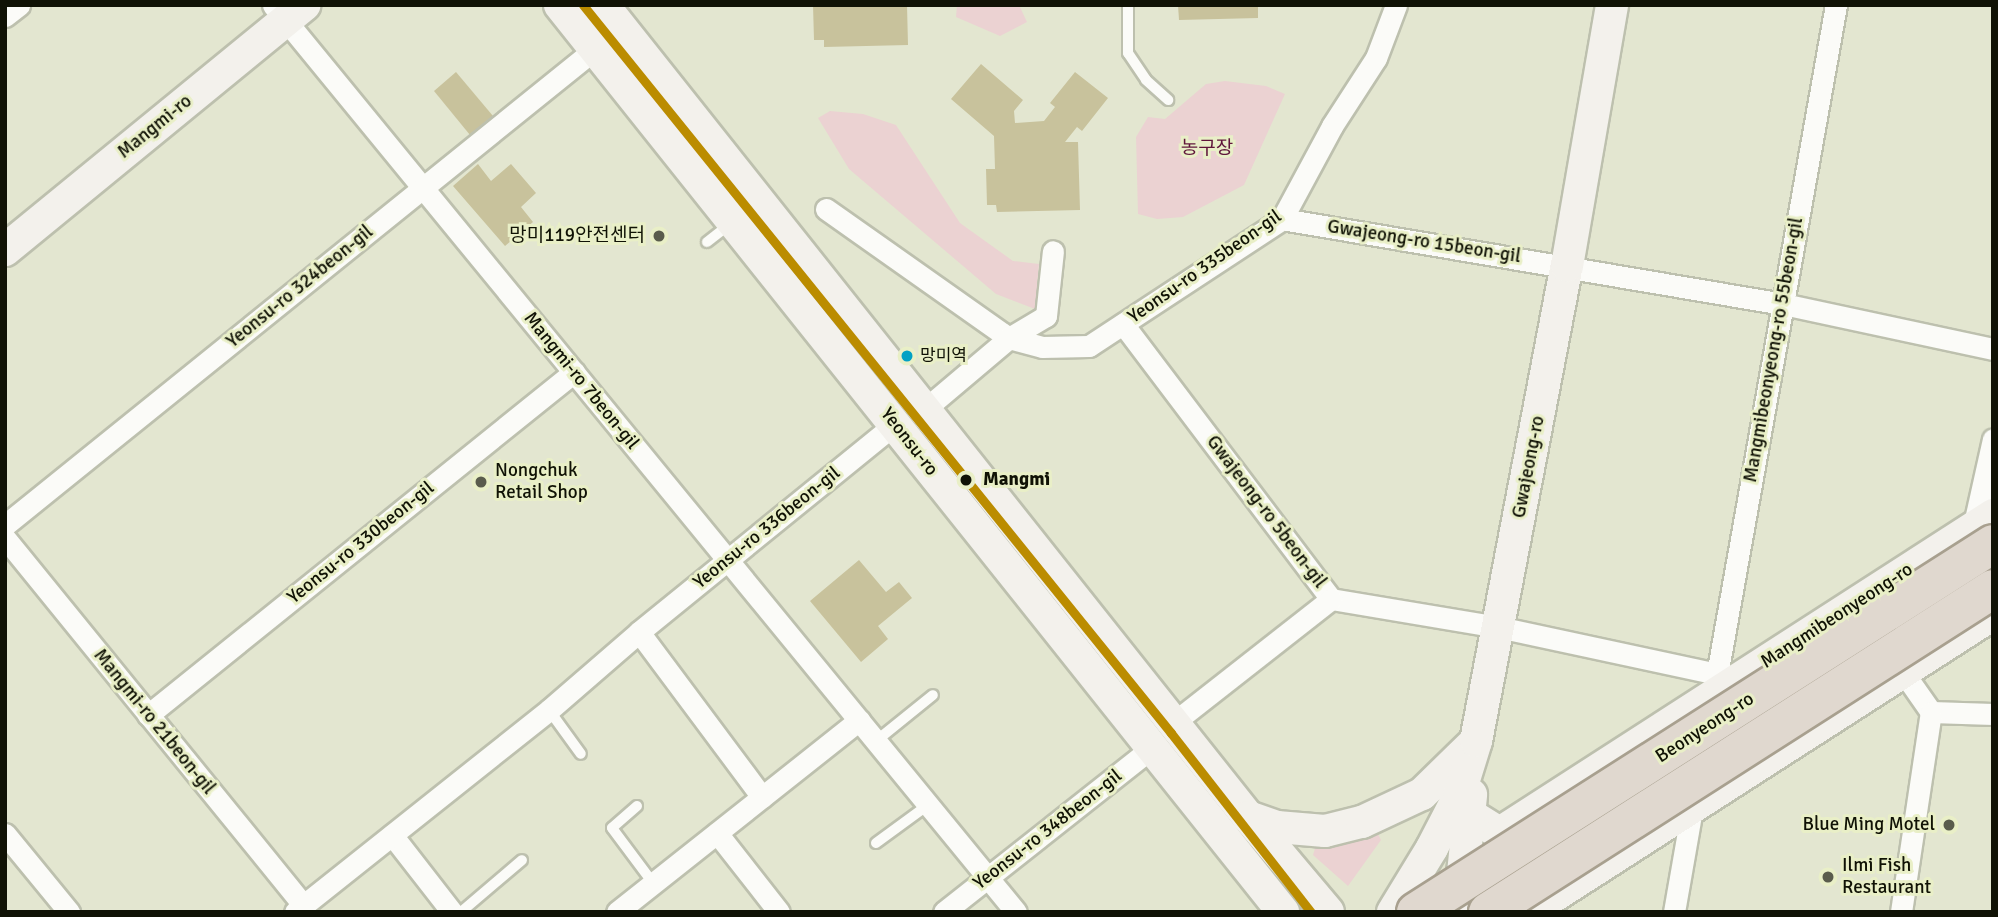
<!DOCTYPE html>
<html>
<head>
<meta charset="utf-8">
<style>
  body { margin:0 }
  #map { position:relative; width:1998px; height:917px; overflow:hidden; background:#e3e6d0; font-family:Signika,"Noto Sans KR",sans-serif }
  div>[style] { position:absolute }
  .green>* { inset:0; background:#ebd2d2 }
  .building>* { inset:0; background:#c8c29c }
  .roads { filter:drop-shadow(2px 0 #bdc0ae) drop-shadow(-2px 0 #bdc0ae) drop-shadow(0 2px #bdc0ae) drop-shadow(0 -2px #bdc0ae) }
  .lane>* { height:10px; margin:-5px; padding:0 5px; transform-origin:5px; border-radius:5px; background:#fbfbf8 }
  .street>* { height:21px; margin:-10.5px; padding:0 10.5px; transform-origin:10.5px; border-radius:10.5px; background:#fbfbf8 }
  .secondary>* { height:32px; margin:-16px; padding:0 16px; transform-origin:16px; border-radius:16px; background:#f3f1ec }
  .bridges { filter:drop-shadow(2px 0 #a8a08f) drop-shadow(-2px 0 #a8a08f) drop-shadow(0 2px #a8a08f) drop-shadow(0 -2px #a8a08f) }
  .highway-bridge>* { height:38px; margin:-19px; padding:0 19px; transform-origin:19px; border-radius:19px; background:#e0d8cf }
  .metro-1>* { height:9px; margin:-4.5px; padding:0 4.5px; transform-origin:4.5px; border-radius:4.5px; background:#bb8c00 }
  .dots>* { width:19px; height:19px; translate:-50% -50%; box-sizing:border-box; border:4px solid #e9efc7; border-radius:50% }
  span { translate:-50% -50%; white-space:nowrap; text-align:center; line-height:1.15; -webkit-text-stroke:6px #e9efc7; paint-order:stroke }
  .bus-label { font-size:17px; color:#101205 }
  .left { translate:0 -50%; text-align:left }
  .street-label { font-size:19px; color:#101205 }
  .park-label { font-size:19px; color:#5f153a }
  .poi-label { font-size:19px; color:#101205 }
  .right { translate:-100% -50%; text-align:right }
  .stop-label { font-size:19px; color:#101205; font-weight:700 }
  .frame { position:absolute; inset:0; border:7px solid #101205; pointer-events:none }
</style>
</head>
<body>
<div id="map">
  <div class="green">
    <i style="clip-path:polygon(957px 5px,1019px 5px,1027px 22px,1000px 36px,956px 17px)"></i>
    <i style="clip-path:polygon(1225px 81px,1266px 86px,1285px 94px,1244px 185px,1183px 217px,1157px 219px,1138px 214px,1136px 137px,1148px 117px,1165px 119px,1206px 84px)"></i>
    <i style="clip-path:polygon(830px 111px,863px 114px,896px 125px,960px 223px,1013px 261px,1039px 264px,1035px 309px,996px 294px,849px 169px,818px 118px)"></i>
    <i style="clip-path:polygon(1377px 832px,1381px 840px,1348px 886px,1313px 855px,1316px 845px,1343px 843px)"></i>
  </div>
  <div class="building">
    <i style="clip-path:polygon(813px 5px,907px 5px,908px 45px,824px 47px,824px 40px,814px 40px)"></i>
    <i style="clip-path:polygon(1178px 5px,1258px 5px,1258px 18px,1179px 20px)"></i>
    <i style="clip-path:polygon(981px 64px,1023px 100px,1014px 111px,1015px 123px,1044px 121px,1055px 107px,1050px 103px,1075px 72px,1108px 98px,1082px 131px,1077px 127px,1065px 142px,1078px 142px,1080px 210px,997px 212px,996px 205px,987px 205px,986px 169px,995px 169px,994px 136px,951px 99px)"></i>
    <i style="clip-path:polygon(456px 72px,493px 116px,470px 135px,434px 91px)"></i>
    <i style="clip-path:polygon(478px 164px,491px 181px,511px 164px,536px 193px,521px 207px,533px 222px,505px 246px,453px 186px)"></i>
    <i style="clip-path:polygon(859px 560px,886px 592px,899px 582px,912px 598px,878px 626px,888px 639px,861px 662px,810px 601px)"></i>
  </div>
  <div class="roads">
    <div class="lane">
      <i style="left:1128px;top:5px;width:48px;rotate:90deg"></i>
      <i style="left:1128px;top:53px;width:32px;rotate:56deg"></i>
      <i style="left:1146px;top:80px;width:30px;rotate:42deg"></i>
      <i style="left:707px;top:242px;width:63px;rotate:-38deg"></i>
      <i style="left:549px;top:710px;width:54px;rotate:54deg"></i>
      <i style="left:876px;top:741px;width:73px;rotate:-38.9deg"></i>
      <i style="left:637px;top:806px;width:33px;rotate:139deg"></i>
      <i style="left:612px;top:828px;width:69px;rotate:53.3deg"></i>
      <i style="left:876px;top:843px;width:64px;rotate:-36.2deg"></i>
      <i style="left:461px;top:912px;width:80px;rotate:-40.4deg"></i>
    </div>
    <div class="street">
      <i style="left:273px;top:5px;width:1172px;rotate:50.68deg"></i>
      <i style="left:5px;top:16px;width:18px;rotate:-38deg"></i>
      <i style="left:826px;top:209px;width:224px;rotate:35.2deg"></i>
      <i style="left:1009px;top:338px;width:43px;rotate:-30.7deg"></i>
      <i style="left:1046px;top:316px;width:65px;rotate:-83.9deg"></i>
      <i style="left:1282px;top:219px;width:508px;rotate:9.63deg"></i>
      <i style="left:1783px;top:304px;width:215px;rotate:12.1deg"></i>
      <i style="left:1123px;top:324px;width:345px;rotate:52.9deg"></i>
      <i style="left:1331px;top:599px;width:169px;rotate:9.5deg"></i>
      <i style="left:1498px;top:627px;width:234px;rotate:12.1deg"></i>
      <i style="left:925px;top:409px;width:110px;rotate:-40.2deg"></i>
      <i style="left:1009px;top:338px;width:34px;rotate:15deg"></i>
      <i style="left:1042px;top:347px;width:47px;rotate:-1.2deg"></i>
      <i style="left:1089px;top:346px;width:231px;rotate:-33.3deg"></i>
      <i style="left:1282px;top:219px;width:106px;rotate:-61.7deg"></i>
      <i style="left:1332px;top:126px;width:81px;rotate:-57.1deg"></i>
      <i style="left:1376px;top:58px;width:57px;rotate:-69.3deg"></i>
      <i style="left:5px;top:525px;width:758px;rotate:-38.9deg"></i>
      <i style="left:1972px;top:533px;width:96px;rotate:-77.4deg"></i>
      <i style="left:5px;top:538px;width:473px;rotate:50.9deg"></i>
      <i style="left:639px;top:632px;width:206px;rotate:53.3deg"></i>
      <i style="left:1903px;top:672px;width:49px;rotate:55deg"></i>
      <i style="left:1712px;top:703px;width:709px;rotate:-79.93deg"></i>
      <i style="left:1931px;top:712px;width:62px;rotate:1.8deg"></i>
      <i style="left:148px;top:715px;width:547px;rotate:-38.84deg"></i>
      <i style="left:1173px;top:723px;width:201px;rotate:-38.1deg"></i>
      <i style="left:717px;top:833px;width:100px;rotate:51.9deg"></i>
      <i style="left:5px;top:834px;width:101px;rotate:50.6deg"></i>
      <i style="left:392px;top:835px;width:98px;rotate:52.1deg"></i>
      <i style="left:295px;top:912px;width:325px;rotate:-38.5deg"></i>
      <i style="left:549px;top:710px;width:119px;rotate:-40.9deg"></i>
      <i style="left:639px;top:632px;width:330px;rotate:-39.1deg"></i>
      <i style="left:617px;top:912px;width:309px;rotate:-38.4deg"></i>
      <i style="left:944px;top:912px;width:265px;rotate:-38.3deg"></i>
      <i style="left:1674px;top:912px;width:111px;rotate:-80.1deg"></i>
      <i style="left:1901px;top:912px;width:202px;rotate:-81.5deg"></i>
    </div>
    <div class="secondary">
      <i style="left:560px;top:5px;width:1160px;rotate:51.44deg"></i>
      <i style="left:603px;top:5px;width:1037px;rotate:51.54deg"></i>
      <i style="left:1248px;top:817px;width:124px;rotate:49.9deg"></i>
      <i style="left:5px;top:250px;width:387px;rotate:-39.3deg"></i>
      <i style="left:1469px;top:814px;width:36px;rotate:32deg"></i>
      <i style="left:1500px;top:833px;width:587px;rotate:-32.82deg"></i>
      <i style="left:1248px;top:817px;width:31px;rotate:19deg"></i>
      <i style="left:1277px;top:827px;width:48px;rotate:4.8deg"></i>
      <i style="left:1325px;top:831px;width:38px;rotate:-14deg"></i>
      <i style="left:1362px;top:822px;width:66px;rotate:-25deg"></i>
      <i style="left:1422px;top:794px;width:71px;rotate:-44.4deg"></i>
      <i style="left:1393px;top:912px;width:75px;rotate:-58.6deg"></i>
      <i style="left:1432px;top:848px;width:59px;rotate:-62.6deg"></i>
      <i style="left:1459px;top:796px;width:58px;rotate:-72.8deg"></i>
      <i style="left:1476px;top:741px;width:484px;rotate:-79.2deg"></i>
      <i style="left:1567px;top:266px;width:265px;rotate:-80.2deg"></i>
      <i style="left:1459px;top:912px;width:118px;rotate:-84.1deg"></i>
      <i style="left:1529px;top:912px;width:551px;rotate:-32.71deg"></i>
    </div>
  </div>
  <div class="bridges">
    <div class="highway-bridge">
      <i style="left:1416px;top:912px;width:684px;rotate:-32.53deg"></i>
      <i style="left:1488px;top:912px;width:599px;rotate:-32.6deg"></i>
    </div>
  </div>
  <div class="metro-1">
    <i style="left:583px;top:5px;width:936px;rotate:51.07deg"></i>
    <i style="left:1171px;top:733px;width:227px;rotate:52deg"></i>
  </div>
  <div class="dots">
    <i style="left:659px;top:236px;background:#5a5c4c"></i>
    <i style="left:907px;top:356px;background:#01a1c4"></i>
    <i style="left:966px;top:480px;background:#101205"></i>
    <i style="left:481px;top:482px;background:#5a5c4c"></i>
    <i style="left:1949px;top:825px;background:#5a5c4c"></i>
    <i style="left:1828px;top:877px;background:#5a5c4c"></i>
  </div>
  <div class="bus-label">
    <span class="left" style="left:920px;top:356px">망미역</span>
  </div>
  <div class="street-label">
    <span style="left:155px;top:127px;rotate:-39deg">Mangmi-ro</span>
    <span style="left:1424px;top:242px;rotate:9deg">Gwajeong-ro 15beon-gil</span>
    <span style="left:1205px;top:267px;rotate:-35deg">Yeonsu-ro 335beon-gil</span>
    <span style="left:300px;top:287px;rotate:-39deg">Yeonsu-ro 324beon-gil</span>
    <span style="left:1774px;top:350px;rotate:-80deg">Mangmibeonyeong-ro 55beon-gil</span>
    <span style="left:581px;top:381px;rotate:51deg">Mangmi-ro 7beon-gil</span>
    <span style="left:909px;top:442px;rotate:52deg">Yeonsu-ro</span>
    <span style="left:1529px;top:467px;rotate:-79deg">Gwajeong-ro</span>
    <span style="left:1266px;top:512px;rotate:53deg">Gwajeong-ro 5beon-gil</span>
    <span style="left:767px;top:528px;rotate:-39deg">Yeonsu-ro 336beon-gil</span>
    <span style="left:361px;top:543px;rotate:-39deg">Yeonsu-ro 330beon-gil</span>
    <span style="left:1837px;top:616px;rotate:-33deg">Mangmibeonyeong-ro</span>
    <span style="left:154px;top:722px;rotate:51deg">Mangmi-ro 21beon-gil</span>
    <span style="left:1705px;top:728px;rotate:-33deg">Beonyeong-ro</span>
    <span style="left:1048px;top:830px;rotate:-38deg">Yeonsu-ro 348beon-gil</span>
  </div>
  <div class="park-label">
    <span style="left:1207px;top:149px">농구장</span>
  </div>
  <div class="poi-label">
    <span class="right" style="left:645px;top:236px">망미119안전센터</span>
    <span class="left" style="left:495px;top:482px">Nongchuk<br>Retail Shop</span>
    <span class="right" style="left:1935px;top:825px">Blue Ming Motel</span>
    <span class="left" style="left:1842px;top:877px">Ilmi Fish<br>Restaurant</span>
  </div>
  <div class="stop-label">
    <span class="left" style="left:983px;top:480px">Mangmi</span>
  </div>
  <div class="frame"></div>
</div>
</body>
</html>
